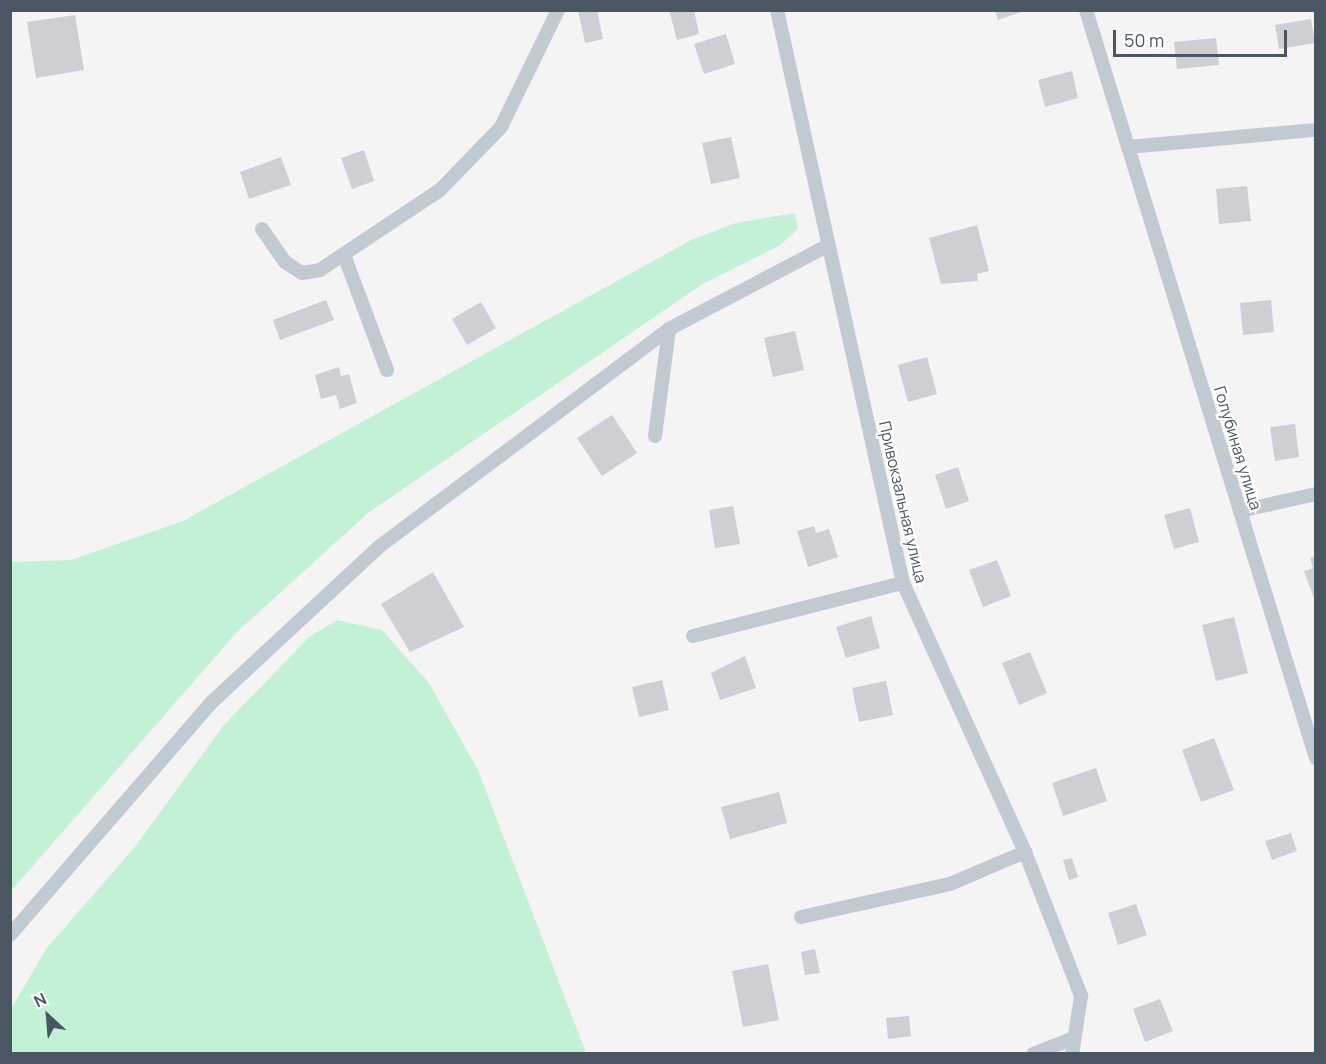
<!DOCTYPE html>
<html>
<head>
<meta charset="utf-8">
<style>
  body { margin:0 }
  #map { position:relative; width:1326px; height:1064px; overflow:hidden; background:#f5f3f3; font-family:Manrope,sans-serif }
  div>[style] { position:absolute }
  .green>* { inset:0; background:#c3f1d5 }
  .building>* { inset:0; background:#cdcfd5 }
  .lane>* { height:14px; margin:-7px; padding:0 7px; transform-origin:7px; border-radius:7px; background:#c1cad2 }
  span { translate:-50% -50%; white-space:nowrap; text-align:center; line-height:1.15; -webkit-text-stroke:4.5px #fff; paint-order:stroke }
  .street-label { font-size:16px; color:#4a5661 }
  .frame { position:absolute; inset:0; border:12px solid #4a5661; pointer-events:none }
  .north { position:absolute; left:18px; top:986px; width:60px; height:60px; -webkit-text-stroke:4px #fff; paint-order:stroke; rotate:334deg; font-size:16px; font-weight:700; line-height:24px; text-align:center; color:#4a5661 }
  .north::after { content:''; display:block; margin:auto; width:21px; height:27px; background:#4a5661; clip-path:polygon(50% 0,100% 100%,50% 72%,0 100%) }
  .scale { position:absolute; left:1113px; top:30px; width:174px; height:27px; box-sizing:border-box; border:3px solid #4a5661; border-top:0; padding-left:8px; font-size:18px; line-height:21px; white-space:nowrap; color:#4a5661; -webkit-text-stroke:4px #fff; paint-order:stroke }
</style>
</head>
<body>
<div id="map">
  <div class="green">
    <i style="clip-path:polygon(795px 213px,798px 229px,779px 246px,701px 285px,368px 513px,237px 632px,11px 891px,11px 562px,71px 560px,183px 521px,691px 240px,736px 223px)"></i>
    <i style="clip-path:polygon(337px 620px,382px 630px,429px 683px,478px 770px,586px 1053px,11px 1053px,11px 1009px,46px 949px,134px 848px,224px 725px,309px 637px)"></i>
  </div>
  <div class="building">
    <i style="clip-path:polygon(578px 10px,597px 10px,603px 39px,585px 43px)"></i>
    <i style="clip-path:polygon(669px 10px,694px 10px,699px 34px,677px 40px)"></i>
    <i style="clip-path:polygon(995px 10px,1024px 10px,1024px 11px,998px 20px)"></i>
    <i style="clip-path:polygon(75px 15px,84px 70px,36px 78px,27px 22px)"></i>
    <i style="clip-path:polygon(1311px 19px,1315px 43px,1279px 49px,1275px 25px)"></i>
    <i style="clip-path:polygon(726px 34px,735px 64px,704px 74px,694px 44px)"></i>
    <i style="clip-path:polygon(1216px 38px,1219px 65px,1177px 69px,1174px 42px)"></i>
    <i style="clip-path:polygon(1072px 71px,1078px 98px,1045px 107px,1038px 80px)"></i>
    <i style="clip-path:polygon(731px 137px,740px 178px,711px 184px,702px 143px)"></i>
    <i style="clip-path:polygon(364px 150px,374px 181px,352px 189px,341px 158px)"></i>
    <i style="clip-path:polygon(281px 157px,291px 185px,249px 199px,240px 172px)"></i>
    <i style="clip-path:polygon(1247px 186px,1251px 221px,1219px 224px,1216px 189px)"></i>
    <i style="clip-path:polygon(977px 225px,989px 271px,977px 274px,978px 281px,941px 284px,929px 238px)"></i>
    <i style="clip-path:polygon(326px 300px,334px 320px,280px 340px,273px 320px)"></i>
    <i style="clip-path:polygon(1271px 300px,1274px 332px,1243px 335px,1240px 303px)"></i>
    <i style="clip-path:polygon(481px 302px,496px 328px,467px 345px,452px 319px)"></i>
    <i style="clip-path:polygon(795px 331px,804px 370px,773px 377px,764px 338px)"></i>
    <i style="clip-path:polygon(927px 357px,937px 394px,908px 402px,898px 365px)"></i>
    <i style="clip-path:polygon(339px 367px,341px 376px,349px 374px,357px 403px,340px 409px,336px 395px,321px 399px,315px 375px)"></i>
    <i style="clip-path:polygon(612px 415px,637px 453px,602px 476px,577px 438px)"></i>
    <i style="clip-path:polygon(1295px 424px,1299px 457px,1275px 461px,1270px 427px)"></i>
    <i style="clip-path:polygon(958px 467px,969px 501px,946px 509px,935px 475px)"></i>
    <i style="clip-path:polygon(733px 506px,740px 544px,715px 548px,709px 510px)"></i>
    <i style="clip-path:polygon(1190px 508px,1199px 542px,1174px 549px,1164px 515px)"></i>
    <i style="clip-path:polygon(814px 526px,816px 533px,829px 529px,838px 557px,808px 567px,797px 531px)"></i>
    <i style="clip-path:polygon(1316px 556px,1316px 601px,1315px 601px,1304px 571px,1313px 568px,1310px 558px)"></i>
    <i style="clip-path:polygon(997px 560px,1011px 596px,983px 607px,969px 570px)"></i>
    <i style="clip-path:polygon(433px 572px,464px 627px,410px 652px,381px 604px)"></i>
    <i style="clip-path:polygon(871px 616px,880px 648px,846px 658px,836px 627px)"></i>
    <i style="clip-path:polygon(1234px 617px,1248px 673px,1216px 681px,1202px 625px)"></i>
    <i style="clip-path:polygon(1030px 652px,1047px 693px,1019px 705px,1002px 663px)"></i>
    <i style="clip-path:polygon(745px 656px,756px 688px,720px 700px,711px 673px)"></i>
    <i style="clip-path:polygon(662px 680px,669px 710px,639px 717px,632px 687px)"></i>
    <i style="clip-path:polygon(886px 681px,893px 715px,859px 722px,852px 688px)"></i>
    <i style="clip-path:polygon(1214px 738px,1234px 790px,1201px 802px,1182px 750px)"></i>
    <i style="clip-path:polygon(1096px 768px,1107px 801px,1063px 816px,1052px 783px)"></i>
    <i style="clip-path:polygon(779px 792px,787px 823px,730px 839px,721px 807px)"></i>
    <i style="clip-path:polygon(1291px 833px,1297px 851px,1272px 860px,1265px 841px)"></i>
    <i style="clip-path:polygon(1072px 858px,1078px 877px,1069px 880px,1063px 860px)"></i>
    <i style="clip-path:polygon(1136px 904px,1147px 935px,1118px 945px,1108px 913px)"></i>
    <i style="clip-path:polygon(815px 949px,820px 973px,805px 975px,801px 952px)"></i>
    <i style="clip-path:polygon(768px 964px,779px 1020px,743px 1027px,732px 971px)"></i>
    <i style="clip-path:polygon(1160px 999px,1173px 1031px,1145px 1042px,1133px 1009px)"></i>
    <i style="clip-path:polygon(909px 1016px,911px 1036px,888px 1039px,886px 1018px)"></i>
  </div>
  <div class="lane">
    <i style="left:777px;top:10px;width:587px;rotate:77.6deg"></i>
    <i style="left:903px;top:583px;width:295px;rotate:65.6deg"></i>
    <i style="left:1025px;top:852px;width:155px;rotate:68.7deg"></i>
    <i style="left:1081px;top:996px;width:59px;rotate:98.8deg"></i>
    <i style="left:1086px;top:10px;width:783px;rotate:72.91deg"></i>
    <i style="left:1128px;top:147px;width:189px;rotate:-5.2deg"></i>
    <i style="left:262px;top:229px;width:40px;rotate:55.1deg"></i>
    <i style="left:285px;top:262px;width:20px;rotate:33deg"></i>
    <i style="left:302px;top:273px;width:18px;rotate:-9deg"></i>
    <i style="left:320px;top:270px;width:144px;rotate:-33.7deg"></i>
    <i style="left:440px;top:190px;width:88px;rotate:-45.9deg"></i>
    <i style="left:501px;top:127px;width:130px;rotate:-64deg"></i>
    <i style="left:344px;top:255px;width:123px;rotate:69.5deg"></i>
    <i style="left:655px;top:436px;width:108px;rotate:-82.5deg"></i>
    <i style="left:1240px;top:511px;width:78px;rotate:-12.6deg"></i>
    <i style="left:693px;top:636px;width:217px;rotate:-14.2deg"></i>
    <i style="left:801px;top:917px;width:153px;rotate:-12.5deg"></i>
    <i style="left:950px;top:884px;width:82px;rotate:-23.1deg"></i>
    <i style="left:10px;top:935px;width:310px;rotate:-49.1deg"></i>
    <i style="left:213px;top:701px;width:228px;rotate:-42.9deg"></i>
    <i style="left:380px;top:546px;width:361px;rotate:-36.9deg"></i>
    <i style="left:669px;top:329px;width:178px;rotate:-27.7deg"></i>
    <i style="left:1033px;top:1054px;width:44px;rotate:-21.3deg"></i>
  </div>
  <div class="street-label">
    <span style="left:1238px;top:448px;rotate:73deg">Голубиная улица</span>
    <span style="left:903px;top:502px;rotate:77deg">Привокзальная улица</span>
  </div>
  <div class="frame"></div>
  <div class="north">N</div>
  <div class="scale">50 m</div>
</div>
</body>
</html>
